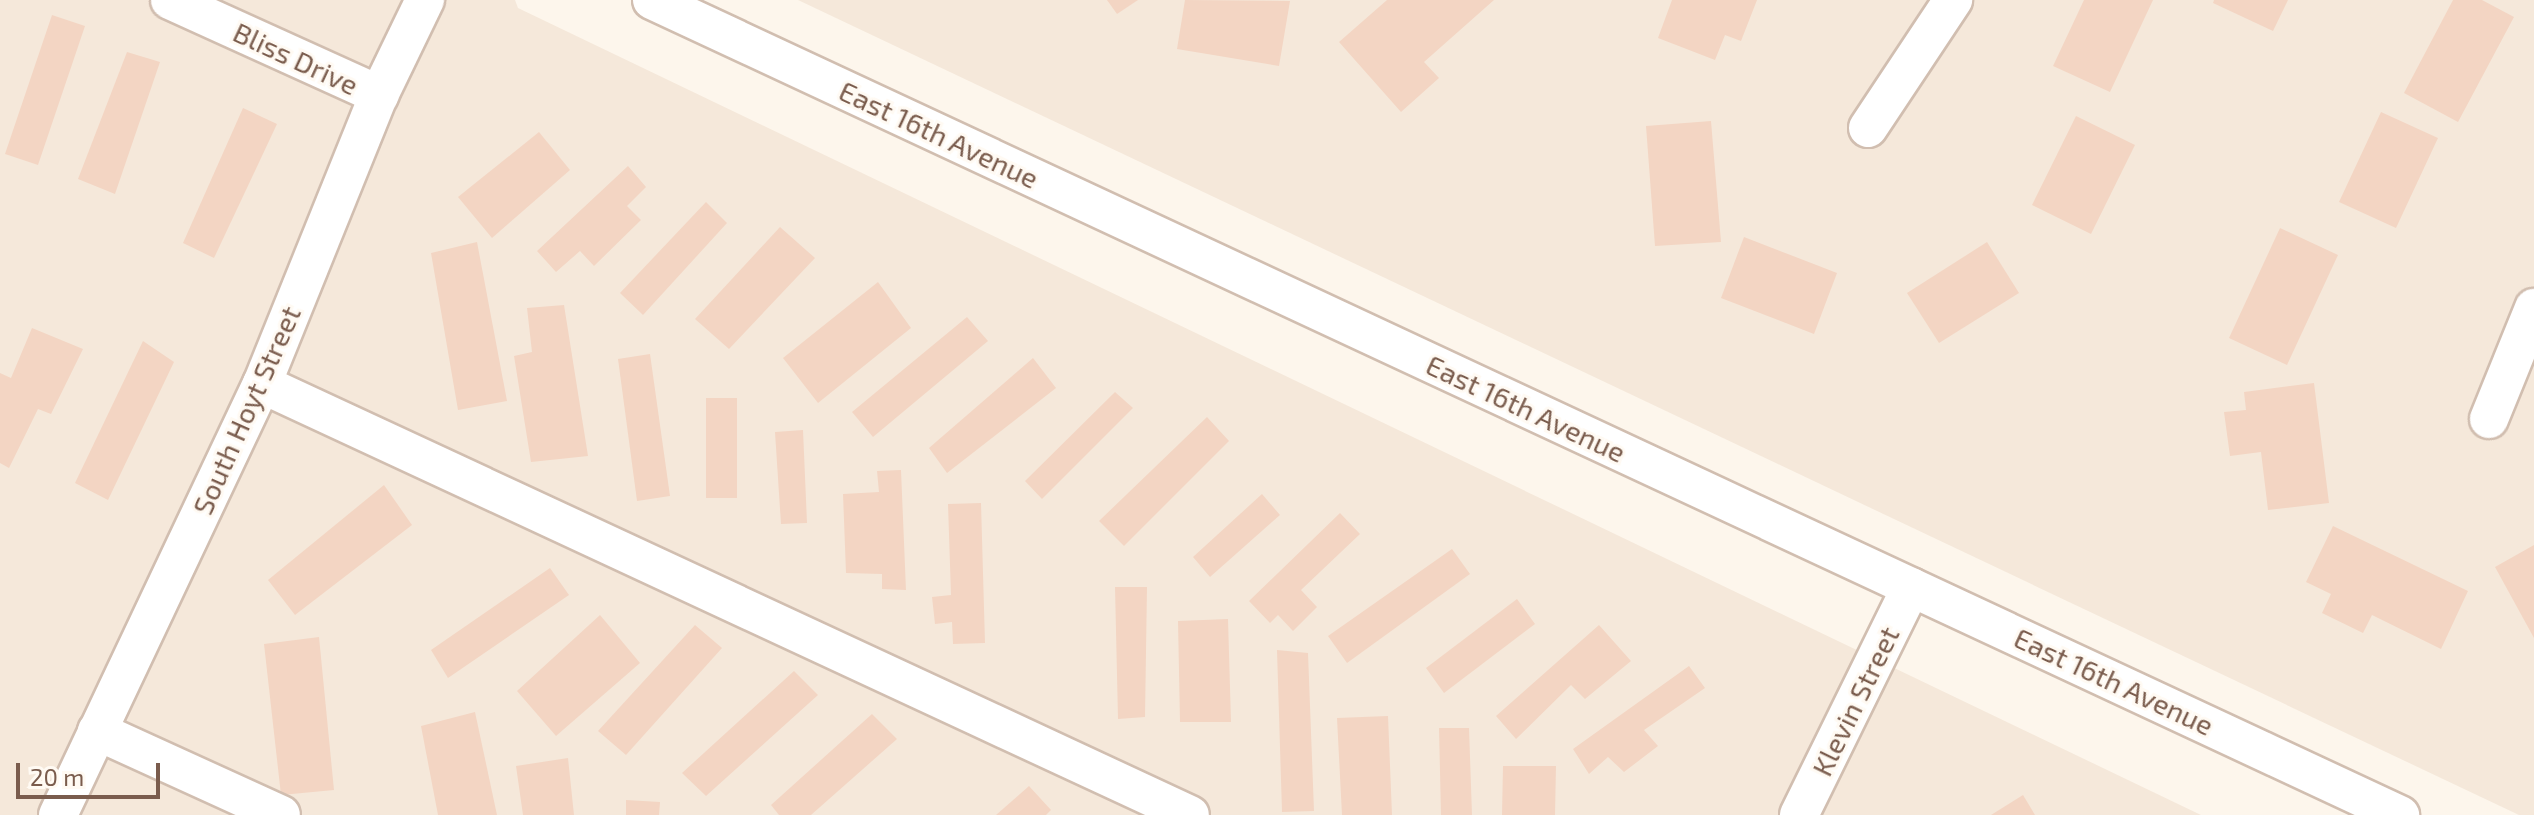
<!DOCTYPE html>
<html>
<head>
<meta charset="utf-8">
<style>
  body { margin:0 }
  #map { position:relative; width:2534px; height:815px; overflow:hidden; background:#fdf6ec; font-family:"Exo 2",sans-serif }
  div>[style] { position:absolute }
  .residential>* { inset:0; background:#f5e8da }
  .building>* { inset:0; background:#f3d5c3 }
  .roads { filter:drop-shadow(2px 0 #d1beb0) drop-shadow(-2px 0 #d1beb0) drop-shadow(0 2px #d1beb0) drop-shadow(0 -2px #d1beb0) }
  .street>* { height:38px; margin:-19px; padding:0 19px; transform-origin:19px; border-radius:19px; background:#fff }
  span { translate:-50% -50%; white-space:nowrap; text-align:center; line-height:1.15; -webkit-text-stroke:6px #fffaf3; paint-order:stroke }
  .street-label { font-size:28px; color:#7a5c4d }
  .scale { position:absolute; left:16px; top:763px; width:144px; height:36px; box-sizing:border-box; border:4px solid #7a5c4d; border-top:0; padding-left:10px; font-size:24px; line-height:28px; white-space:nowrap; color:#7a5c4d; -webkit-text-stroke:6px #fffaf3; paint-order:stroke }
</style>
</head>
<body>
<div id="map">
  <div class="residential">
    <i style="clip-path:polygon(0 0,515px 0,518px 8px,2201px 815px,0 815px)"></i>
    <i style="clip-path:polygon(798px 0,2534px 0,2534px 815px,2519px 815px)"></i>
  </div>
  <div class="building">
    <i style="clip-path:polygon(1107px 0,1138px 0,1117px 14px)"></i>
    <i style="clip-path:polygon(1185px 0,1290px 1px,1279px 66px,1177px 49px)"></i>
    <i style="clip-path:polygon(1387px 0,1494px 0,1424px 62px,1439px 78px,1401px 112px,1339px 42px)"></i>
    <i style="clip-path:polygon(1672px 0,1757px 0,1741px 41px,1725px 35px,1715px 60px,1658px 38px)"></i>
    <i style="clip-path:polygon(2084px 0,2153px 0,2110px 92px,2053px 66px)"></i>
    <i style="clip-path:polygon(2214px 0,2288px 0,2273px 31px,2213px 3px)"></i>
    <i style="clip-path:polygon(2453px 0,2482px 0,2514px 17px,2458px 122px,2404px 93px)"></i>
    <i style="clip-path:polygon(52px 15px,85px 26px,38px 165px,5px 154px)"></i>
    <i style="clip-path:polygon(127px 52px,160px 62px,115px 194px,78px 179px)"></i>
    <i style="clip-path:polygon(243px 108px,277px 124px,214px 258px,183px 243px)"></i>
    <i style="clip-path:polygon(2381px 112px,2438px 138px,2396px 228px,2339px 202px)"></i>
    <i style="clip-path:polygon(2076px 116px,2135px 145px,2091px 234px,2032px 205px)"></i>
    <i style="clip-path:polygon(1711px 121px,1721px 242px,1655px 246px,1646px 126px)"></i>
    <i style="clip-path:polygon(539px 132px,570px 170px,492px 238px,458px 197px)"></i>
    <i style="clip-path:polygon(628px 166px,646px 187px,627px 206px,641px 220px,594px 266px,580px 251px,556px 272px,537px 251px)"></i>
    <i style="clip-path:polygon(706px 202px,727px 223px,643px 315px,620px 293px)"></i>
    <i style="clip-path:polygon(780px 227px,815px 258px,729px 349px,695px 319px)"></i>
    <i style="clip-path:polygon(2280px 228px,2338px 255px,2287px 365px,2229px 338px)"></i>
    <i style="clip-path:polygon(1744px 237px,1837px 273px,1814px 334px,1721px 298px)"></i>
    <i style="clip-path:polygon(477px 242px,507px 401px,458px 410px,431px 253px)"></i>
    <i style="clip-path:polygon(1987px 242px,2019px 293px,1939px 343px,1907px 293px)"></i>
    <i style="clip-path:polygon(878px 282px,911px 328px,818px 403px,783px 358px)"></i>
    <i style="clip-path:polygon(564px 305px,588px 456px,531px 462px,514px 356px,532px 352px,527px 308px)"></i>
    <i style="clip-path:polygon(967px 317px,988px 341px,873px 437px,852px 412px)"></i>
    <i style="clip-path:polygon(32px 328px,83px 349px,51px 414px,38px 409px,9px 468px,0 463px,0 373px,11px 378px)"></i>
    <i style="clip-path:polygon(143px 341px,174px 362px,108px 500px,75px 483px)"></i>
    <i style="clip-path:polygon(650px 354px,670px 496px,637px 501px,618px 359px)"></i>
    <i style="clip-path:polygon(1033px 358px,1056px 388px,947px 473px,929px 448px)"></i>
    <i style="clip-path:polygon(2314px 383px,2329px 503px,2268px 510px,2261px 452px,2230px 456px,2224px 412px,2246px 410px,2244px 392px)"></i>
    <i style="clip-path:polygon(1115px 392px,1133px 408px,1042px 499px,1025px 481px)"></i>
    <i style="clip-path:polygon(706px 398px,737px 398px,737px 498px,706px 498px)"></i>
    <i style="clip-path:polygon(1207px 417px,1229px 441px,1124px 546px,1099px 521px)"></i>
    <i style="clip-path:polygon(803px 430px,807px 523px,781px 524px,775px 432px)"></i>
    <i style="clip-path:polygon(901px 470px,906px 590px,882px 589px,882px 574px,846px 573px,843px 494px,879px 492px,877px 471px)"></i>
    <i style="clip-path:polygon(384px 485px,412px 525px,295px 615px,268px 580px)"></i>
    <i style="clip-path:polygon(1262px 494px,1280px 515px,1210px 577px,1193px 557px)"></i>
    <i style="clip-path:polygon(981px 503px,985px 643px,953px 644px,952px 622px,935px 624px,932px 597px,951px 595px,948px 504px)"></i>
    <i style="clip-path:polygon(1340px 513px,1360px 534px,1301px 590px,1317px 607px,1293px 631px,1278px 615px,1270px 623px,1249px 601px)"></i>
    <i style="clip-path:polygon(2333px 526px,2468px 591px,2441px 649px,2372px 615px,2363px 633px,2322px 613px,2331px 594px,2306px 582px)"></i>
    <i style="clip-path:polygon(2534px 545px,2534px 638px,2495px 567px)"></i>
    <i style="clip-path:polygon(1452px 549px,1470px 574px,1347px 663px,1328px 636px)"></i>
    <i style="clip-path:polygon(550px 568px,569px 595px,448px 678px,431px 650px)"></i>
    <i style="clip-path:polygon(1115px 587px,1147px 587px,1145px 717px,1118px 719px)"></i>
    <i style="clip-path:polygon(1517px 599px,1535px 624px,1444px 693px,1426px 668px)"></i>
    <i style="clip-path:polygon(600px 615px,640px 663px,556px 736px,517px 691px)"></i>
    <i style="clip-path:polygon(1228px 619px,1231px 722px,1180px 722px,1178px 621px)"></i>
    <i style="clip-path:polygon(695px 625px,722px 648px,626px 755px,598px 731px)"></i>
    <i style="clip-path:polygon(1599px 625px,1631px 661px,1585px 699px,1571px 685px,1516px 739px,1496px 716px)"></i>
    <i style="clip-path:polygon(319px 637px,334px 790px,281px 795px,264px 644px)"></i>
    <i style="clip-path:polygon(1277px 650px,1308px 653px,1314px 811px,1282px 812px)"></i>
    <i style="clip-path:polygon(1689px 666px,1705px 688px,1644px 730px,1658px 746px,1624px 772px,1608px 757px,1589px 774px,1573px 749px)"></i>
    <i style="clip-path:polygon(794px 671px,818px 695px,706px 796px,682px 773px)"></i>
    <i style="clip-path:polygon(475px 712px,497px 815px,438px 815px,421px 726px)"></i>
    <i style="clip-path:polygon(872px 714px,897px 739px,811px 815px,779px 815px,771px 805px)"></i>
    <i style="clip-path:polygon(1388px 716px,1392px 815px,1342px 815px,1337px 718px)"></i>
    <i style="clip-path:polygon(1439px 728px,1469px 728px,1472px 815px,1441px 815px)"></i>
    <i style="clip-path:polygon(568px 758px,574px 815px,523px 815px,516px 766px)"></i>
    <i style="clip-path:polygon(1503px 766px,1556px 766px,1555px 815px,1502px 815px)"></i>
    <i style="clip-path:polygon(1029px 786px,1051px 810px,1046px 815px,996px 815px)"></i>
    <i style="clip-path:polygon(2023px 795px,2035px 815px,1991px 815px)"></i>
    <i style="clip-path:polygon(626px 800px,660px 802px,659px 815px,626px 815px)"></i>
  </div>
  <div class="roads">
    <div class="street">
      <i style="left:170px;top:0;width:230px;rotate:24.4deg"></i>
      <i style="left:652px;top:0;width:1929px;rotate:25deg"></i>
      <i style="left:1868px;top:128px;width:154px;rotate:-56.4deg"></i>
      <i style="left:262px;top:384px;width:1023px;rotate:24.91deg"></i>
      <i style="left:2489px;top:419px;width:120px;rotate:-67.9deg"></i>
      <i style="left:97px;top:731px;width:202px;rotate:24.5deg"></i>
      <i style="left:58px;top:815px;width:477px;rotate:-64.7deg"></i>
      <i style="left:262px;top:384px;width:312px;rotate:-68deg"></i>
      <i style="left:379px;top:95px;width:106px;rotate:-64.2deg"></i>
      <i style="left:1799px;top:815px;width:254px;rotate:-63.8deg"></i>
    </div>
  </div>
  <div class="street-label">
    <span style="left:296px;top:58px;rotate:25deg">Bliss Drive</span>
    <span style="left:939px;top:134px;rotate:25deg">East 16th Avenue</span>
    <span style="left:1526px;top:408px;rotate:25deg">East 16th Avenue</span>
    <span style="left:246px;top:410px;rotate:-66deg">South Hoyt Street</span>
    <span style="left:2114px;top:681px;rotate:25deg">East 16th Avenue</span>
    <span style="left:1855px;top:701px;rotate:-64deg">Klevin Street</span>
  </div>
  <div class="scale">20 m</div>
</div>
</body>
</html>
